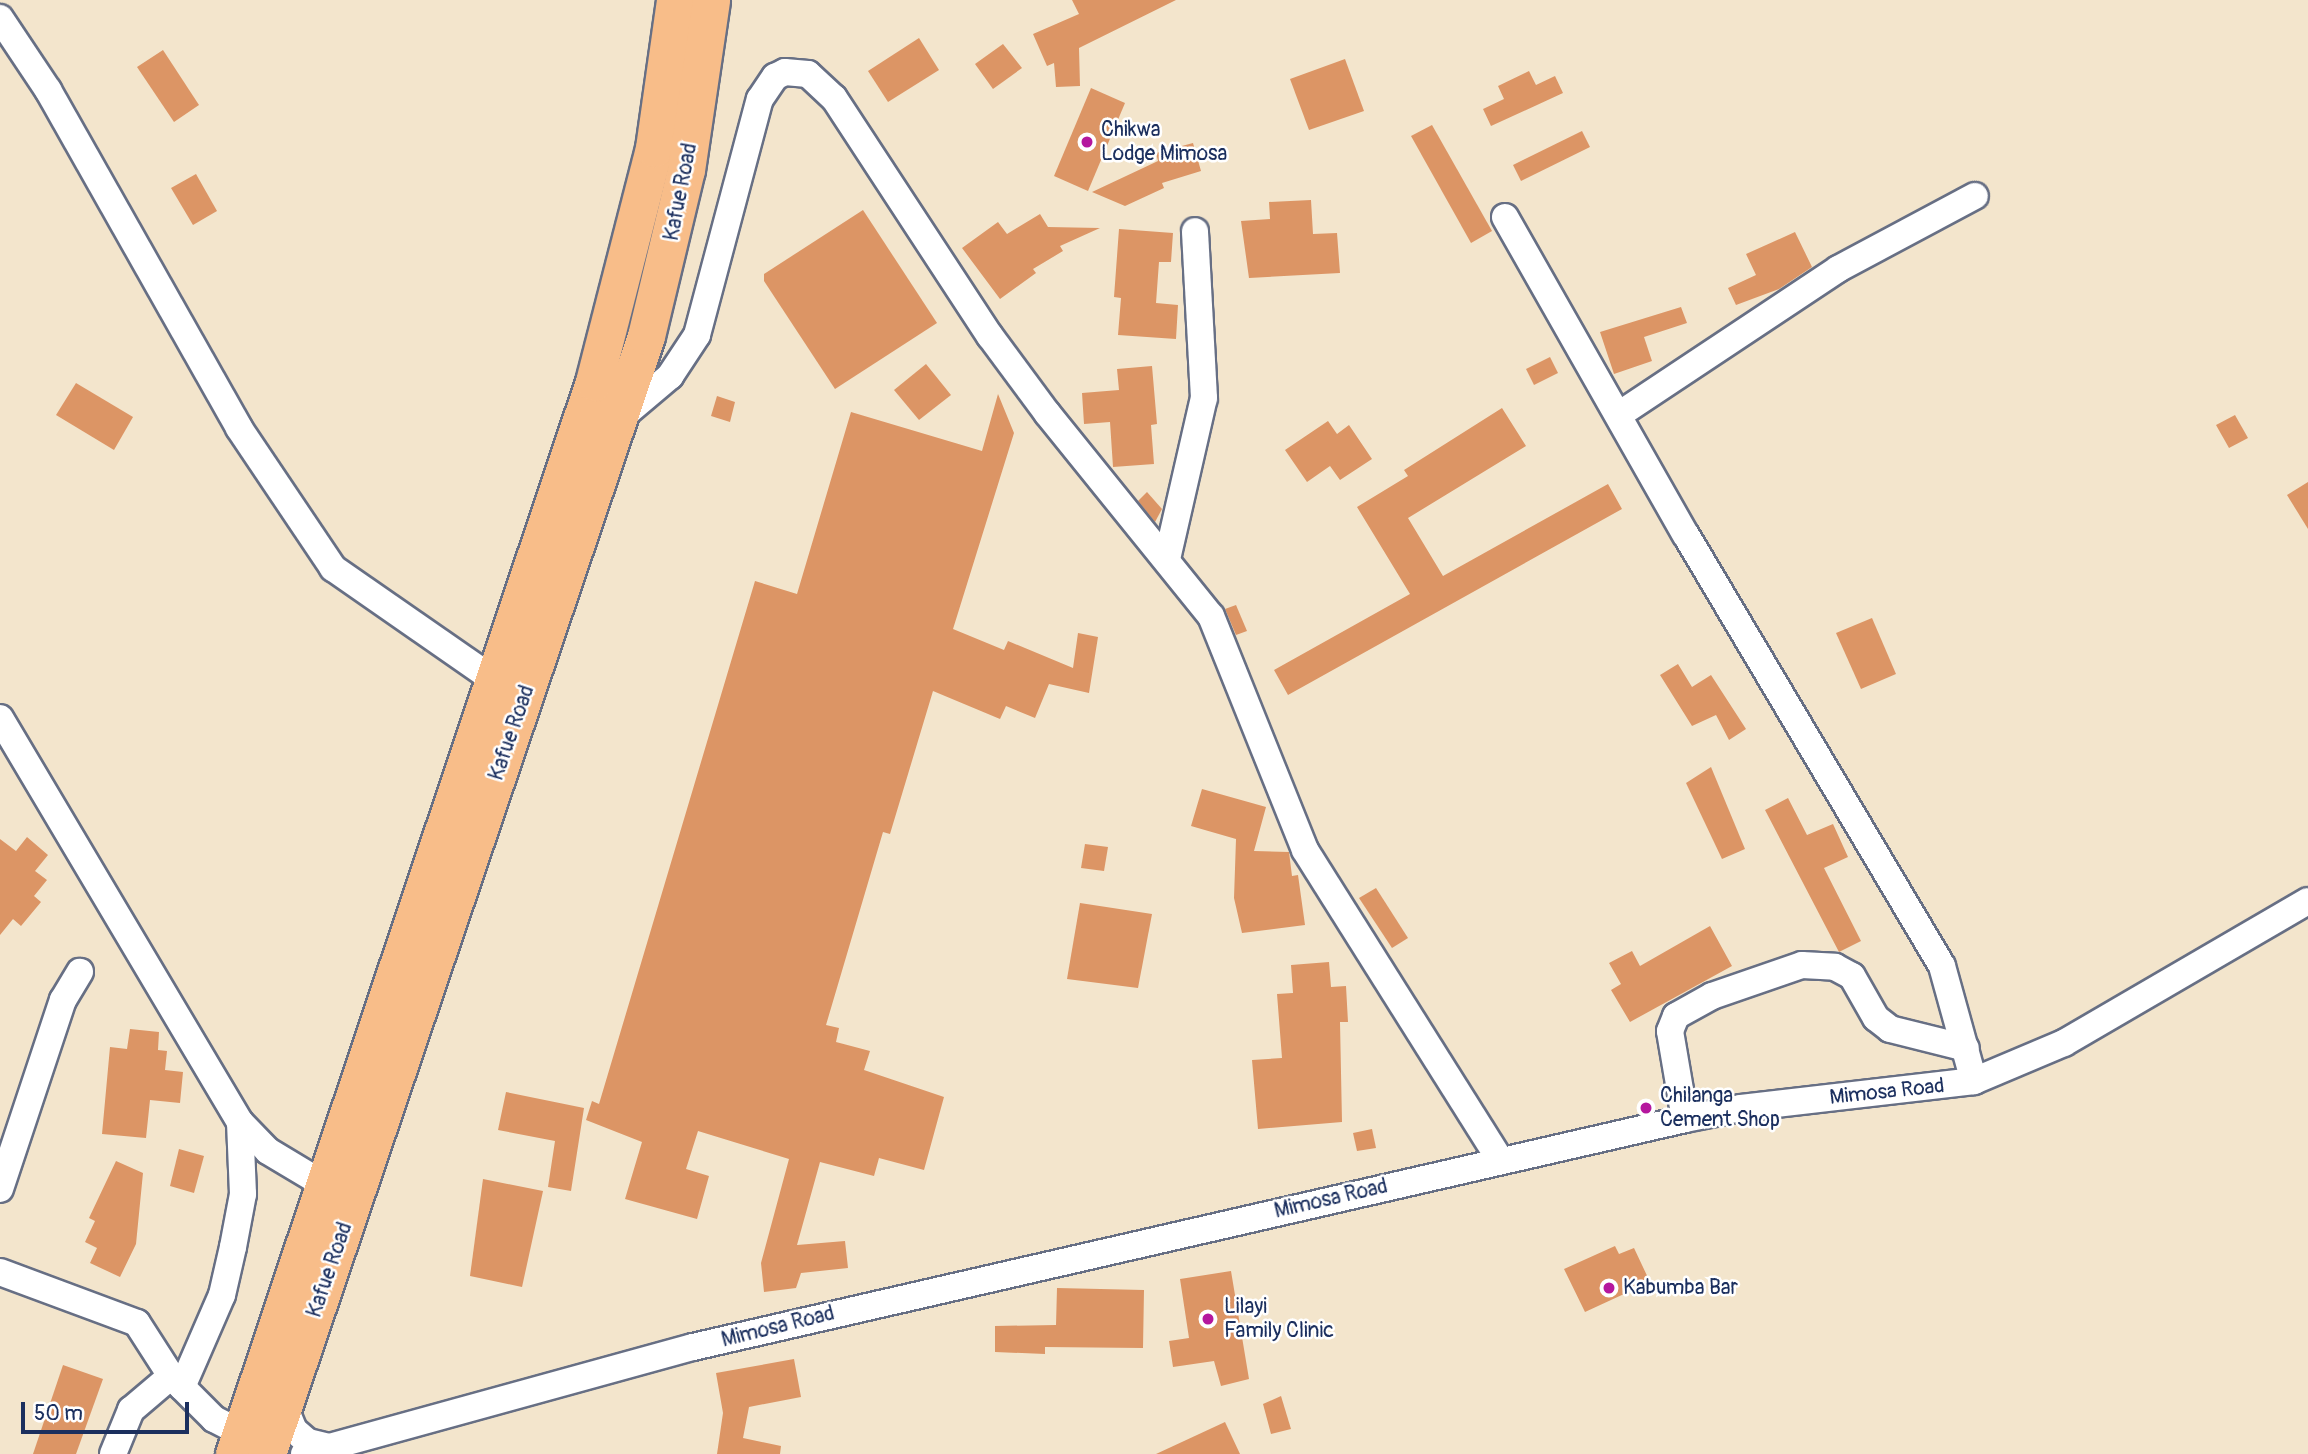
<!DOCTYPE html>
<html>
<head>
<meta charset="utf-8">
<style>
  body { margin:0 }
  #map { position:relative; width:2308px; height:1454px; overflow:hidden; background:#f3e5cc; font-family:Pangolin,sans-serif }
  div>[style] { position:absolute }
  .building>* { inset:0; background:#dc9565 }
  .roads { filter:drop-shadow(2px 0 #676f84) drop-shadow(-2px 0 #676f84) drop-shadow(0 2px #676f84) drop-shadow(0 -2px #676f84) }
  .minor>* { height:26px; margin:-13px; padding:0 13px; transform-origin:13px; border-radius:13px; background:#fff }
  .highway>* { height:37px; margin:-18.5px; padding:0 18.5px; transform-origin:18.5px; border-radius:18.5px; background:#f8bd89 }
  .dots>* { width:19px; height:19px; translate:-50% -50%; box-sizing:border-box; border:4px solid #fff; border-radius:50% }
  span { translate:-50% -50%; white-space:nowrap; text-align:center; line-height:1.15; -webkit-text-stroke:5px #fff; paint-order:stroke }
  .poi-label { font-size:21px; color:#1b2f5e }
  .left { translate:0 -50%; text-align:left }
  .street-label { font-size:21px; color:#1b2f5e }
  .scale { position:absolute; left:21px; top:1402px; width:168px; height:32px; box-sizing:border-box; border:4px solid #1b2f5e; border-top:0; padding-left:9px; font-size:21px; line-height:24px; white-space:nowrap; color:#1b2f5e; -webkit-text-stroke:5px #fff; paint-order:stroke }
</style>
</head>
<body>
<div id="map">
  <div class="building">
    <i style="clip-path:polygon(1072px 0,1176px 0,1079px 48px,1080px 86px,1056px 87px,1054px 63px,1047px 66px,1033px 34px,1079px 14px)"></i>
    <i style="clip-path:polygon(919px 38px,939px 70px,888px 102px,868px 71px)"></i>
    <i style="clip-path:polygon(1003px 44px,1022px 68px,993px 89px,975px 64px)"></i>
    <i style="clip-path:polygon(163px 50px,199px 105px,174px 122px,137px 67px)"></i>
    <i style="clip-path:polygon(1345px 59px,1364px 111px,1309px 130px,1290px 79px)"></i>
    <i style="clip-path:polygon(1529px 71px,1536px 85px,1555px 76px,1563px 93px,1491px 126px,1483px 109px,1504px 99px,1498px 86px)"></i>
    <i style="clip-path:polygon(1091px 88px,1125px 103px,1088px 191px,1054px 176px)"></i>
    <i style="clip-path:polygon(1432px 125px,1492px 231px,1471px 243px,1411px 136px)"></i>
    <i style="clip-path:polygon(1582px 131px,1590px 147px,1521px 181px,1513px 165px)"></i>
    <i style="clip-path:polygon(1193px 143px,1201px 171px,1162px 183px,1164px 188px,1125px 206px,1092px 192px,1158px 161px,1156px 153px)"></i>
    <i style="clip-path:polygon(196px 174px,217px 211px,193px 225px,171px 188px)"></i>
    <i style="clip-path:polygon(1311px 200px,1313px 234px,1337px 233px,1340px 273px,1249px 278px,1241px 221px,1270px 219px,1269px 202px)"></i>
    <i style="clip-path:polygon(863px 210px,937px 323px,835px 389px,764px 281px,764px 274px)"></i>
    <i style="clip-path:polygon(1040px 214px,1048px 227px,1100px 228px,1060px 246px,1063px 251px,1033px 269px,1036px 273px,1000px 299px,962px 248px,998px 222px,1007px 234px)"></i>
    <i style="clip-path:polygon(1119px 229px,1173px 233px,1171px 262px,1159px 262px,1156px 303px,1178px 305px,1176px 339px,1118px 335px,1121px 298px,1114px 297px)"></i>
    <i style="clip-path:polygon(1795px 232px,1812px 267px,1779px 289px,1736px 305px,1728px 288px,1756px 275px,1746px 254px)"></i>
    <i style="clip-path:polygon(1681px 307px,1687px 323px,1644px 337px,1652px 361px,1614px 374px,1600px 332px)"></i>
    <i style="clip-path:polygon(1550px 357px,1558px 373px,1534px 385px,1526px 369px)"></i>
    <i style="clip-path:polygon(926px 364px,951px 395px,919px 420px,894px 390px)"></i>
    <i style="clip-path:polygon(1152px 366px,1157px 424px,1151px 425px,1154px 464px,1113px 467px,1110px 422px,1084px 424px,1082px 393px,1119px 390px,1117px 369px)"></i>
    <i style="clip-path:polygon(76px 383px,133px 417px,114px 450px,56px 415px)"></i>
    <i style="clip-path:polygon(998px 394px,1014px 433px,953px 629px,1004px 650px,1008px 641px,1073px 668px,1078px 633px,1098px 637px,1089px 693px,1049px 684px,1035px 718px,1006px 706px,1000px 719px,933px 691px,890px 834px,883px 832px,826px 1025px,839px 1028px,836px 1042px,870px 1051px,864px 1070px,944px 1097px,924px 1170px,879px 1158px,874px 1176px,820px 1162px,797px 1245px,845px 1241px,848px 1268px,801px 1273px,796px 1288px,764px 1292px,761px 1263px,789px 1159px,698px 1131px,686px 1169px,709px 1176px,697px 1219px,625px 1199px,642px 1142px,586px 1120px,592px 1101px,599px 1104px,755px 581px,797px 594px,851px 412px,982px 451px)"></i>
    <i style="clip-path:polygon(717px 396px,735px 402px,730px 422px,711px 416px)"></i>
    <i style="clip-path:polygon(1502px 408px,1526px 446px,1408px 518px,1443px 576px,1608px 484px,1622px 509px,1288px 695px,1274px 670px,1410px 594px,1357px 507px,1408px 476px,1404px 470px)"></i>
    <i style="clip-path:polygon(2235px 415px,2248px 438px,2229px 448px,2216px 425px)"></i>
    <i style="clip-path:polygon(1328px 421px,1337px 434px,1349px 425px,1372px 459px,1340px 480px,1330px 466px,1307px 482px,1285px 450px)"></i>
    <i style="clip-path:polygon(2308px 482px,2308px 529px,2287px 495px)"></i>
    <i style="clip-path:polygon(1147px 492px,1162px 509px,1155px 522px,1138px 501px)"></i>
    <i style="clip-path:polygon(1236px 605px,1247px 631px,1236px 635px,1225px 609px)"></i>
    <i style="clip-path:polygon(1872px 618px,1896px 674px,1861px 689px,1836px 633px)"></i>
    <i style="clip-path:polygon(1678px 664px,1692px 687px,1711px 675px,1746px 729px,1729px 740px,1716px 715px,1692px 726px,1660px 675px)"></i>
    <i style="clip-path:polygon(1711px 767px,1745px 849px,1722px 859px,1686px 783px)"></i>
    <i style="clip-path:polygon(1202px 789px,1266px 807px,1254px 851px,1289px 852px,1292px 876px,1298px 875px,1305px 925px,1242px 933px,1234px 898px,1236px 839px,1191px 826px)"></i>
    <i style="clip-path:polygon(1788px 798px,1807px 835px,1833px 824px,1848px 857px,1824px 868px,1861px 941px,1839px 952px,1765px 810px)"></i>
    <i style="clip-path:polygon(27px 837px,48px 855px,35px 871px,47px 880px,34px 896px,41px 902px,21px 926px,13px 919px,0 935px,0 839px,16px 851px)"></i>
    <i style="clip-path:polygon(1085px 844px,1108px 847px,1104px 871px,1081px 868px)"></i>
    <i style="clip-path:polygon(1376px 888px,1408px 938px,1392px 948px,1359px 898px)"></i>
    <i style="clip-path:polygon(1080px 903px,1152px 914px,1138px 988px,1067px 979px)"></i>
    <i style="clip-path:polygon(1710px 926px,1732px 966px,1630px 1022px,1611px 990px,1621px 984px,1609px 963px,1632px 951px,1640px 966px)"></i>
    <i style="clip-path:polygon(1329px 962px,1331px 987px,1346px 986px,1348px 1022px,1340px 1022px,1342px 1122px,1258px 1129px,1252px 1060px,1282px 1058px,1277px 994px,1293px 993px,1291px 965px)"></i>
    <i style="clip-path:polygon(130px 1029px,159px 1032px,158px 1050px,167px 1051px,165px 1070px,183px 1072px,180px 1103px,150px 1100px,146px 1138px,102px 1134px,110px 1047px,127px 1049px)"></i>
    <i style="clip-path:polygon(506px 1092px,584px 1108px,571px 1191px,548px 1187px,555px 1141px,498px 1130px)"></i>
    <i style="clip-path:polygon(1372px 1129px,1376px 1148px,1357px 1151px,1353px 1133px)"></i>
    <i style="clip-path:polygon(179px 1149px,204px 1156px,194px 1193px,170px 1186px)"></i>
    <i style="clip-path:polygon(116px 1161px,143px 1173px,136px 1244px,120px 1277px,90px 1263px,97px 1248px,85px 1242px,95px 1221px,89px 1218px)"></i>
    <i style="clip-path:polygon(483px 1179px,543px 1191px,522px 1287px,470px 1276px)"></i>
    <i style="clip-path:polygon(1615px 1246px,1619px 1254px,1634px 1248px,1650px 1282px,1585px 1312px,1564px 1269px)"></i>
    <i style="clip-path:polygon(1231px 1271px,1249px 1379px,1221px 1386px,1214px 1361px,1173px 1367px,1169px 1341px,1189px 1338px,1180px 1279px)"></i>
    <i style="clip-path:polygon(1057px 1288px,1144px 1290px,1143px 1348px,1045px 1347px,1045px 1354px,995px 1352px,995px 1326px,1056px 1325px)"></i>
    <i style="clip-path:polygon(794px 1359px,801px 1397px,749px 1407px,743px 1438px,781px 1446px,780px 1454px,717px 1454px,723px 1413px,716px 1373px)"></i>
    <i style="clip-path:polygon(63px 1365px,103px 1379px,76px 1454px,33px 1454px)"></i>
    <i style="clip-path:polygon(1281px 1396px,1291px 1429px,1271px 1434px,1263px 1404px)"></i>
    <i style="clip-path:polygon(1225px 1422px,1240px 1454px,1156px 1454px)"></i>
  </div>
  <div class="roads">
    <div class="minor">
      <i style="left:0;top:18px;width:87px;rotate:56.3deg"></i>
      <i style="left:48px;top:90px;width:388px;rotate:60.5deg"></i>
      <i style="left:239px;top:428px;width:169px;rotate:56.1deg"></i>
      <i style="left:333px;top:568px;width:196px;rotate:34.8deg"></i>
      <i style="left:1505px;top:217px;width:366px;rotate:60.4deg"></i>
      <i style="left:1686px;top:535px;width:501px;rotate:59.29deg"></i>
      <i style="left:1942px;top:966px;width:119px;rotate:74.5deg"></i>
      <i style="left:1620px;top:414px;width:262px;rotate:-33.6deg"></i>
      <i style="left:1838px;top:269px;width:155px;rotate:-28.1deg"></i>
      <i style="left:619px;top:419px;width:67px;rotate:-40.1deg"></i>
      <i style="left:670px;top:376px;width:49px;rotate:-56.6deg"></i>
      <i style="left:697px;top:335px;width:244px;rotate:-75.1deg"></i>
      <i style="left:760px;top:99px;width:27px;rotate:-56deg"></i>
      <i style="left:775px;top:77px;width:11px;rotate:-27deg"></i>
      <i style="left:785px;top:72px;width:23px;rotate:5deg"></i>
      <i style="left:808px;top:74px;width:35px;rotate:43deg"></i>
      <i style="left:834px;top:98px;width:285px;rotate:56.8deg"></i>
      <i style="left:990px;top:336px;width:96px;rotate:53.5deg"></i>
      <i style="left:1047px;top:413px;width:261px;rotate:51.1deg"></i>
      <i style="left:1211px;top:616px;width:252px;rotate:68.1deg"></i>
      <i style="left:1305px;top:850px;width:366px;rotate:57.8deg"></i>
      <i style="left:1167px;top:559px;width:165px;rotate:-77.1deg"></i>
      <i style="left:1204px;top:398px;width:167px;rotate:-93.1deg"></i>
      <i style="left:0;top:718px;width:470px;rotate:59.3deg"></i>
      <i style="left:240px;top:1122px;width:40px;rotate:46deg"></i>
      <i style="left:268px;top:1151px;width:64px;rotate:31deg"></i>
      <i style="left:1685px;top:1119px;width:89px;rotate:-99.7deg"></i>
      <i style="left:1670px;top:1031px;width:16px;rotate:-68deg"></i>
      <i style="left:1676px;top:1016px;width:41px;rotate:-29.1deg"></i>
      <i style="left:1712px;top:996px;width:95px;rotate:-19deg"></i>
      <i style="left:1802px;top:965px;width:33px;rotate:3deg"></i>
      <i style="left:1835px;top:967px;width:19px;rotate:28deg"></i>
      <i style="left:1852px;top:976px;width:48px;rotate:60.3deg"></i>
      <i style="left:1876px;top:1018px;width:18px;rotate:38deg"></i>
      <i style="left:1890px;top:1029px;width:78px;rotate:14deg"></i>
      <i style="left:0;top:1189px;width:199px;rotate:-71.6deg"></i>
      <i style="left:63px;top:1000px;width:33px;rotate:-59deg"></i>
      <i style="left:0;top:1272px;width:146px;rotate:20.4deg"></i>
      <i style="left:137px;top:1323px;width:63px;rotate:57.3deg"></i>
      <i style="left:171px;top:1376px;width:61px;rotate:45deg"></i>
      <i style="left:214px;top:1419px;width:30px;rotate:27deg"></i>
      <i style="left:182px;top:1387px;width:100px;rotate:-66.5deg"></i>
      <i style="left:222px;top:1295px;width:49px;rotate:-77.1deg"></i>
      <i style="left:233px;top:1247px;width:54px;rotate:-79.3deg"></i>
      <i style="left:243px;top:1194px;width:72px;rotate:-92.4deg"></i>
      <i style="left:288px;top:1396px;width:17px;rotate:93deg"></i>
      <i style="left:287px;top:1413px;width:18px;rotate:68deg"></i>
      <i style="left:294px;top:1430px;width:18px;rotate:41deg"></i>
      <i style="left:308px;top:1442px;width:18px;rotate:13deg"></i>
      <i style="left:113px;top:1454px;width:48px;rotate:-67.8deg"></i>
      <i style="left:131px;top:1410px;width:52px;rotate:-40.4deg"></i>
      <i style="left:304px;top:1454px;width:403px;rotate:-15.4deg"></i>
      <i style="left:693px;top:1347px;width:1018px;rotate:-12.94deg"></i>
      <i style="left:1685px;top:1119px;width:57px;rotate:-11.1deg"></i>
      <i style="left:1741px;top:1108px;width:235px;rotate:-6.6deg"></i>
      <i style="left:1974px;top:1081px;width:98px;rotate:-22.9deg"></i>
      <i style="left:2064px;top:1043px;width:282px;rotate:-30.2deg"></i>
    </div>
    <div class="highway">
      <i style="left:234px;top:1454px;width:1131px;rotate:-71.44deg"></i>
      <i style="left:594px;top:382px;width:242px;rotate:-75.6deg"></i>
      <i style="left:654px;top:148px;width:149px;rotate:-81.9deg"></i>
      <i style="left:267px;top:1454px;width:1180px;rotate:-71.27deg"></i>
      <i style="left:646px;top:336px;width:171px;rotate:-76.5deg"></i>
      <i style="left:686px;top:170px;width:172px;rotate:-81.6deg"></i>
    </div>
  </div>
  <div class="dots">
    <i style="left:1087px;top:142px;background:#b5179e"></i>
    <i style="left:1646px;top:1108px;background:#b5179e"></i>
    <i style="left:1609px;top:1288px;background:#b5179e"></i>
    <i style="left:1208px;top:1319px;background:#b5179e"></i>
  </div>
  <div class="poi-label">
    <span class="left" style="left:1101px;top:142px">Chikwa<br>Lodge Mimosa</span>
    <span class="left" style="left:1660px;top:1108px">Chilanga<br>Cement Shop</span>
    <span class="left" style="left:1623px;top:1288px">Kabumba Bar</span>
    <span class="left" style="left:1224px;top:1319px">Lilayi<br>Family Clinic</span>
  </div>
  <div class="street-label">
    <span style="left:681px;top:192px;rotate:-79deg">Kafue Road</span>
    <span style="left:512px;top:733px;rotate:-71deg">Kafue Road</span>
    <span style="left:1887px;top:1092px;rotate:-6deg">Mimosa Road</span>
    <span style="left:1331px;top:1199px;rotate:-13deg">Mimosa Road</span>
    <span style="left:330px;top:1270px;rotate:-71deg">Kafue Road</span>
    <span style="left:778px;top:1327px;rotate:-14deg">Mimosa Road</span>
  </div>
  <div class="scale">50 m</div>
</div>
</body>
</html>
